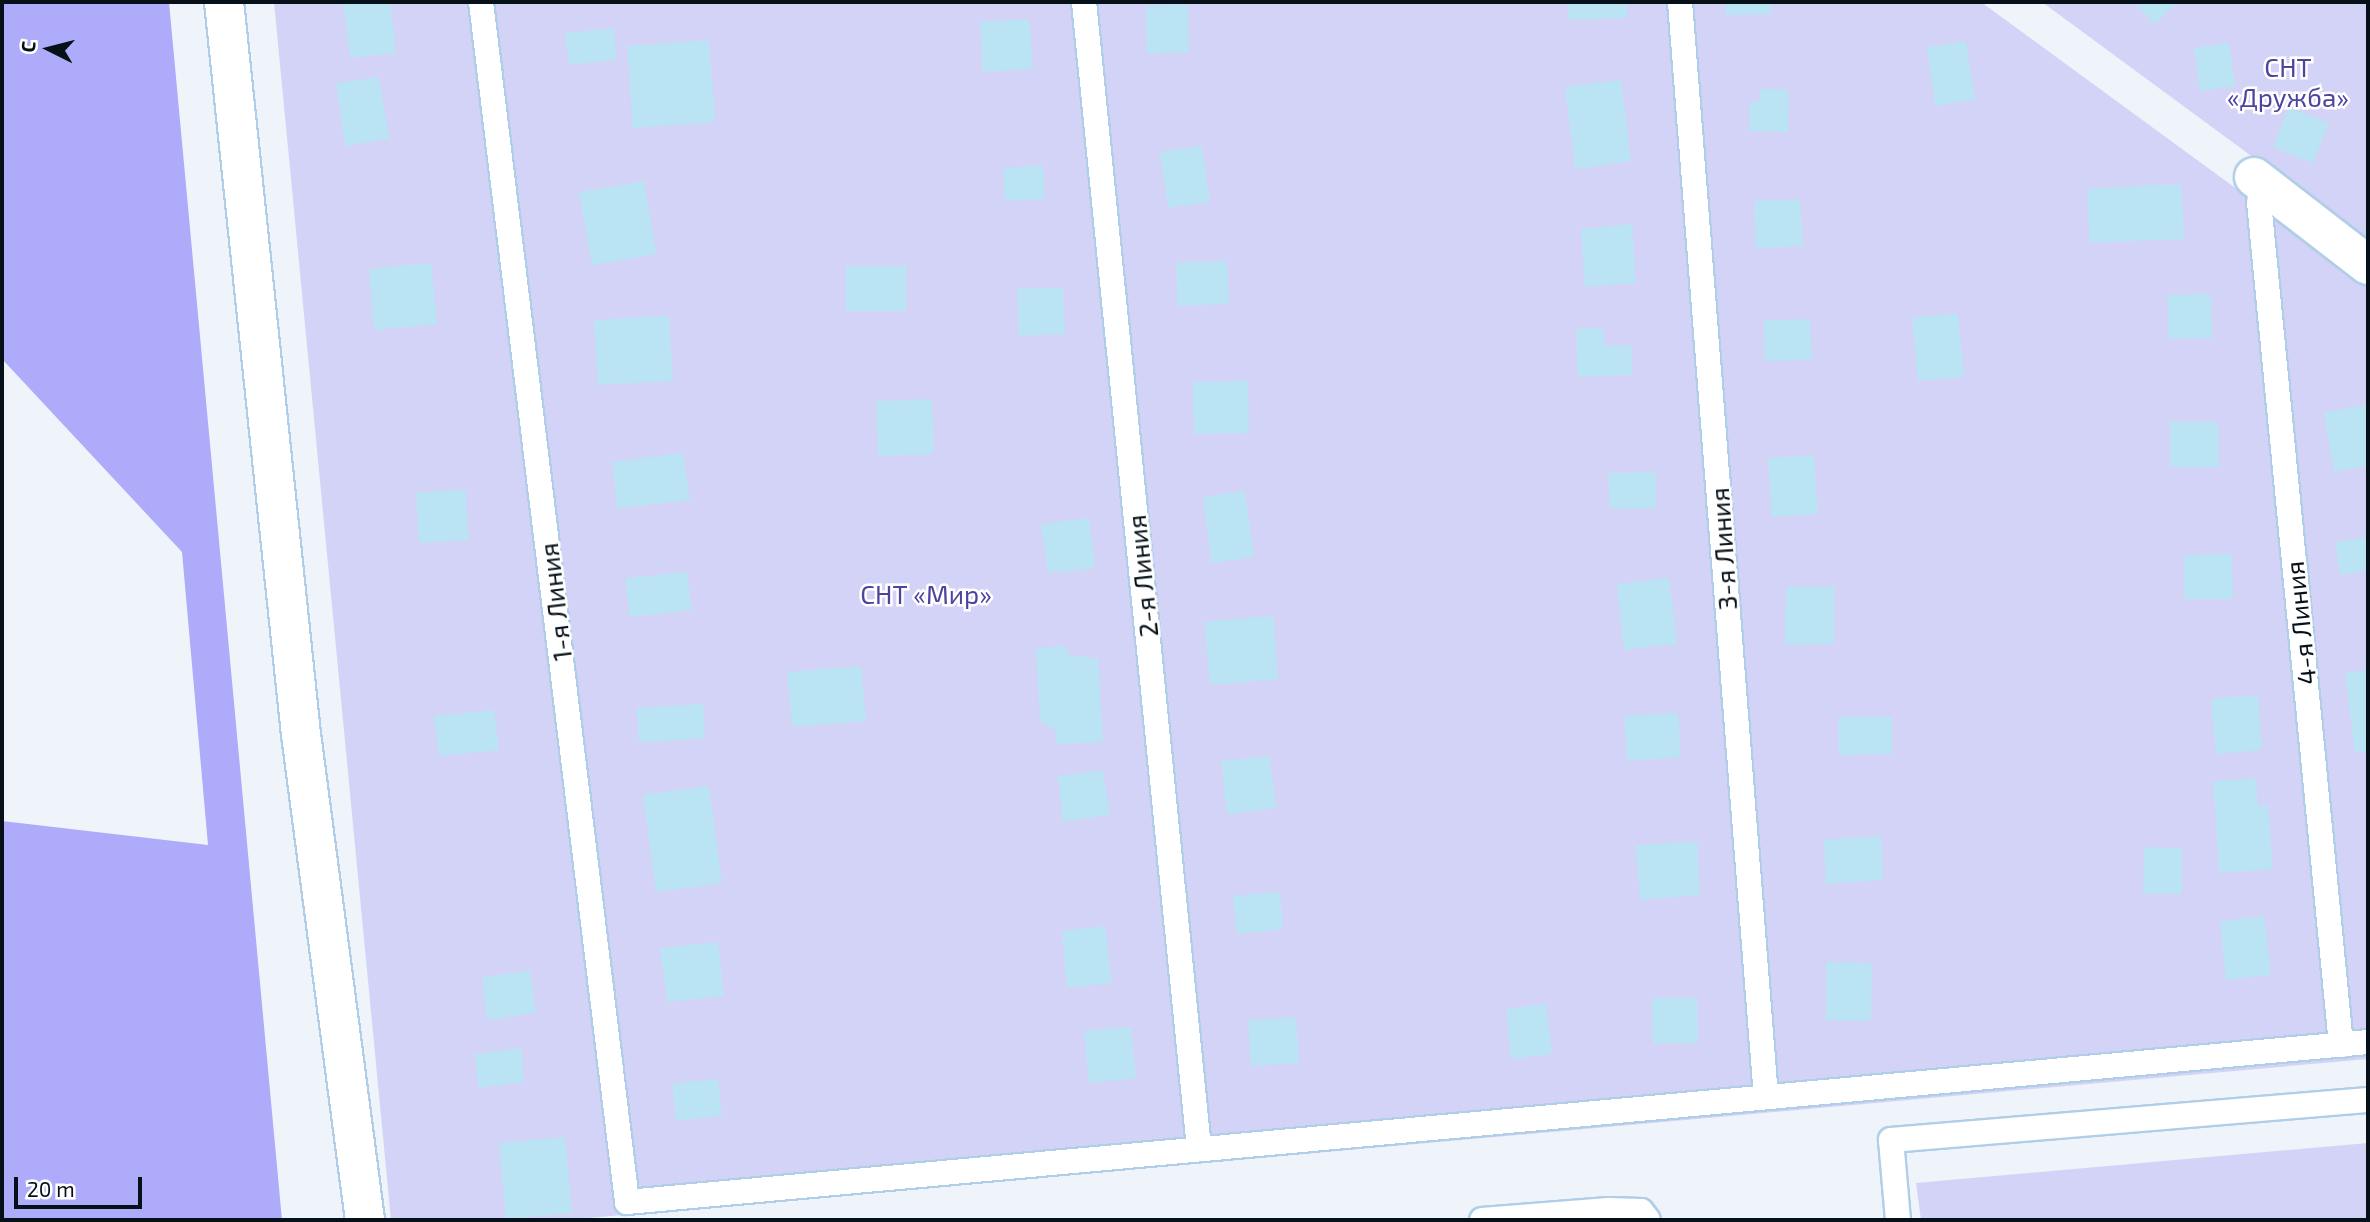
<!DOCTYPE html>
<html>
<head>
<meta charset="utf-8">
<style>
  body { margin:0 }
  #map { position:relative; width:2370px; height:1222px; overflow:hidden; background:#eef4fa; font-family:"Exo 2",sans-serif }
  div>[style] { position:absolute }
  .green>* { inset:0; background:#d3d3f7 }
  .forest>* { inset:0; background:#adabfa }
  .building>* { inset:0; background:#bae3f3 }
  .roads { filter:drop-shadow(2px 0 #b0cee7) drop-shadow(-2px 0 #b0cee7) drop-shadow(0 2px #b0cee7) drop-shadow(0 -2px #b0cee7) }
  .lane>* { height:24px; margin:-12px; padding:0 12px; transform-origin:12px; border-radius:12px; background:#fff }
  .street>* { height:38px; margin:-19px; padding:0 19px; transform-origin:19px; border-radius:19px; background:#fff }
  span { translate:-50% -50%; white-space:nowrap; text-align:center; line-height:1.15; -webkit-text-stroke:5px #fff; paint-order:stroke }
  .park-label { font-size:26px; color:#4e449e }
  .street-label { font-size:26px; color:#061018 }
  .frame { position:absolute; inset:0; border:4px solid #061018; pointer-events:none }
  .north { position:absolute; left:14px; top:14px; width:70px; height:70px; -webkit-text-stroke:5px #fff; paint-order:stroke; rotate:276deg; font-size:19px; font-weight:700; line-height:28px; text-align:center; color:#061018 }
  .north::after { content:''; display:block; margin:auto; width:24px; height:32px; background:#061018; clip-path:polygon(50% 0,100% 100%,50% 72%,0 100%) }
  .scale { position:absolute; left:14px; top:1177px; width:128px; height:32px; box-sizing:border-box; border:4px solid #061018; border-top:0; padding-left:9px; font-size:21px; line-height:24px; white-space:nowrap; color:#061018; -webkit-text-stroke:5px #fff; paint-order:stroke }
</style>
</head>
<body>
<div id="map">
  <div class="green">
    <i style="clip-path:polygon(274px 2px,1981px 2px,2368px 285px,2368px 1059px,566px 1220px,391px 1220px)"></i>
    <i style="clip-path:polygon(2042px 2px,2368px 2px,2368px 242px)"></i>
    <i style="clip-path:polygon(2368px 1143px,2368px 1220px,1921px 1220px,1916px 1183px)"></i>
  </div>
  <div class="forest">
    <i style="clip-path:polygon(2px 2px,169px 2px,282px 1220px,2px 1220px,2px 821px,208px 845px,182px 552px,2px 359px)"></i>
  </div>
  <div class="building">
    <i style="clip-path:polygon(390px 2px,396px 53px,350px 58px,343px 3px)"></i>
    <i style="clip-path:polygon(1568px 2px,1627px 2px,1627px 18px,1569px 20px)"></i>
    <i style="clip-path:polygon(1726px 2px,1771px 2px,1771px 14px,1726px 15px)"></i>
    <i style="clip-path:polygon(2134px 2px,2178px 2px,2155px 24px)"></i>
    <i style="clip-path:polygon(1188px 5px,1189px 52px,1147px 54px,1146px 6px)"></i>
    <i style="clip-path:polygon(1029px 19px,1033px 69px,983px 72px,980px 22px)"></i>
    <i style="clip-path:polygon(613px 28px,617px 60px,569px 65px,565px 33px)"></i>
    <i style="clip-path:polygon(709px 40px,715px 122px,633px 128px,627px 46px)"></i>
    <i style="clip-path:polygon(1966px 41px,1975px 100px,1935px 106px,1927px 47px)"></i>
    <i style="clip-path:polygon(2229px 43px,2235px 86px,2200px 91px,2194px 48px)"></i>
    <i style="clip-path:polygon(379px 77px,389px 139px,345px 146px,336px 83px)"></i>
    <i style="clip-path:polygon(1621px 80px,1631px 161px,1575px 169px,1565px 87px)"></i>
    <i style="clip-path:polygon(1760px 89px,1789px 90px,1788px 132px,1749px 131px,1750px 101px,1760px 101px)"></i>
    <i style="clip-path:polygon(2289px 107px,2329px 123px,2313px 163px,2273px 147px)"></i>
    <i style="clip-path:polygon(1202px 146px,1210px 202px,1168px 208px,1160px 152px)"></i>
    <i style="clip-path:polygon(1043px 165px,1045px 199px,1005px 201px,1003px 168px)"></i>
    <i style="clip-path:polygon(644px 181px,656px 254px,592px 265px,579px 192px)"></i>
    <i style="clip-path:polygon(2181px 184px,2184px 239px,2090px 243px,2087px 189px)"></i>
    <i style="clip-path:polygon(1800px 199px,1803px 246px,1756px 249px,1754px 201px)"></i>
    <i style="clip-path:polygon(1632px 224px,1636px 283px,1585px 287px,1581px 229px)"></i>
    <i style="clip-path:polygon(1227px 261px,1229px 304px,1178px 306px,1176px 263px)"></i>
    <i style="clip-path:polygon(431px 263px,437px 324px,374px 330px,369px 269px)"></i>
    <i style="clip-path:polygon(846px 266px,906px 266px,906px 311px,846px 311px)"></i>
    <i style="clip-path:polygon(1063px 287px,1065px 334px,1019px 336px,1017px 289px)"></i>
    <i style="clip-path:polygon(2211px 294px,2212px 338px,2169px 339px,2167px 295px)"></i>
    <i style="clip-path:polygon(1958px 313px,1964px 377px,1918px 381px,1912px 318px)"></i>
    <i style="clip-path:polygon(669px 316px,673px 381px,598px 385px,594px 320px)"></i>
    <i style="clip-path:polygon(1810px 319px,1812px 360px,1765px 361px,1764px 320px)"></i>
    <i style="clip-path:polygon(1603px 328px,1604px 346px,1631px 345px,1633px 375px,1578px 377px,1576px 329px)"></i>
    <i style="clip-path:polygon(1248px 381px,1249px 433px,1194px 434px,1193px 382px)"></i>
    <i style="clip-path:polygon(932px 399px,934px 454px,878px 456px,876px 401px)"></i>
    <i style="clip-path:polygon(2368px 405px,2368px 466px,2334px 472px,2324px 413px)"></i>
    <i style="clip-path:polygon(2170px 422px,2218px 422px,2219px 467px,2170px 467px)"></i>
    <i style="clip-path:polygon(683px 453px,690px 500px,617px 509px,612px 462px)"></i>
    <i style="clip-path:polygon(1814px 455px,1818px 514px,1772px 517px,1768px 458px)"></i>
    <i style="clip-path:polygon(1656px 472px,1656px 508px,1610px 509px,1608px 473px)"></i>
    <i style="clip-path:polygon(465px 489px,469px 540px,419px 543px,416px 493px)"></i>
    <i style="clip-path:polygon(1245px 491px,1254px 557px,1211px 563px,1203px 497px)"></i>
    <i style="clip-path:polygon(1089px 518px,1095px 568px,1048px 573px,1041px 524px)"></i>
    <i style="clip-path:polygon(2368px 537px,2368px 570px,2340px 575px,2335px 542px)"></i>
    <i style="clip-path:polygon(2232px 554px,2233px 599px,2184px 599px,2184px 555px)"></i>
    <i style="clip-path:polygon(687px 572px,692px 610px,630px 617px,625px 578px)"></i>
    <i style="clip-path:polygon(1669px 578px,1677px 644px,1624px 650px,1617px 584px)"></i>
    <i style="clip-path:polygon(1786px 587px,1834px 587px,1834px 644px,1785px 645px)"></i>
    <i style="clip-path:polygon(1273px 616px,1278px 679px,1210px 685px,1204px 622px)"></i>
    <i style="clip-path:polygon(1067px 646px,1068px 654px,1098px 659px,1103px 742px,1056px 744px,1055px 729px,1040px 721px,1036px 648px)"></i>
    <i style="clip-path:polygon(861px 666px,866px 721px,792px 727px,787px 672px)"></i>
    <i style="clip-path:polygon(2368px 670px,2368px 751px,2355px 753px,2345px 673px)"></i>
    <i style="clip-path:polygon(2258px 695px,2262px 750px,2216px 754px,2211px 699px)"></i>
    <i style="clip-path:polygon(703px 704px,705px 738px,639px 743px,637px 708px)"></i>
    <i style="clip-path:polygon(494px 710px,499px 750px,439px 756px,434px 716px)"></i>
    <i style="clip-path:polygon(1678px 713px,1681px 757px,1627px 761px,1624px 716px)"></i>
    <i style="clip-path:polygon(1838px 717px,1892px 717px,1892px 754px,1839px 755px)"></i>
    <i style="clip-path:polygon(1269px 756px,1276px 808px,1227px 814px,1221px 761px)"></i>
    <i style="clip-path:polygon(1103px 770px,1110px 815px,1063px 822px,1058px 776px)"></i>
    <i style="clip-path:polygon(2256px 778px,2258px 806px,2268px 805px,2273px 869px,2219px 873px,2213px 781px)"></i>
    <i style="clip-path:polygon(709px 786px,722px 883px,656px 892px,643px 795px)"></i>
    <i style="clip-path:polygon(1881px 836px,1883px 880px,1826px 884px,1824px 840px)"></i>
    <i style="clip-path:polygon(1697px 841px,1700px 895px,1640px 900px,1636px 845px)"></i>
    <i style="clip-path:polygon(2144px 847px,2182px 848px,2182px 894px,2143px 894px)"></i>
    <i style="clip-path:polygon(1280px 892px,1283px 929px,1237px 934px,1233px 896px)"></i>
    <i style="clip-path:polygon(2264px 916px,2271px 975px,2226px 980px,2220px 921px)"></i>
    <i style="clip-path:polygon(1105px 926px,1112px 983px,1067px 988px,1062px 931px)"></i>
    <i style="clip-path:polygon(718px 942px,724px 996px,667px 1002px,660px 948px)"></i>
    <i style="clip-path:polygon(1826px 962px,1872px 963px,1871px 1021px,1826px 1020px)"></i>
    <i style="clip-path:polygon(530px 971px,536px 1013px,487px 1020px,482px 977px)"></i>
    <i style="clip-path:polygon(1652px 998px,1697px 998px,1698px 1043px,1653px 1044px)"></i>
    <i style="clip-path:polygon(1546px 1004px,1552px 1054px,1511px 1059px,1506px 1009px)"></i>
    <i style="clip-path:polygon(1296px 1017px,1299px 1063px,1251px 1066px,1248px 1020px)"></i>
    <i style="clip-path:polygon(1131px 1027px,1136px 1078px,1089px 1083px,1084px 1031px)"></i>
    <i style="clip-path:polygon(521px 1048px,524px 1082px,479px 1088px,475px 1054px)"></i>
    <i style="clip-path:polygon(718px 1079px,722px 1116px,676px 1121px,672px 1084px)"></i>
    <i style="clip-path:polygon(565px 1137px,572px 1213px,506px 1219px,499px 1143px)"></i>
  </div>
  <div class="roads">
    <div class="lane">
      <i style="left:481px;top:2px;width:1209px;rotate:83.06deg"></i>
      <i style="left:627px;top:1202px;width:1748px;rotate:-5.25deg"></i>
      <i style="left:1084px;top:2px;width:1153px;rotate:84.27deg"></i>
      <i style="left:1680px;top:2px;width:1098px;rotate:85.51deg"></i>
      <i style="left:2259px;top:202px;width:847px;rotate:84.44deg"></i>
      <i style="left:1482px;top:1220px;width:127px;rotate:-4.5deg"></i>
      <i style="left:1609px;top:1210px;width:32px;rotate:2deg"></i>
      <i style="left:1641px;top:1211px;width:11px;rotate:52deg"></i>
      <i style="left:1898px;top:1220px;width:80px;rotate:-95deg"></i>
      <i style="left:1891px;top:1140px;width:479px;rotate:-4.8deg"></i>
    </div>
    <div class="street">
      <i style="left:224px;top:2px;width:736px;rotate:84deg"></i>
      <i style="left:301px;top:734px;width:490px;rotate:82.5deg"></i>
      <i style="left:2254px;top:177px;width:144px;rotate:37.7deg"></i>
    </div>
  </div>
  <div class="park-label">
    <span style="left:2288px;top:82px">СНТ<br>«Дружба»</span>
    <span style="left:926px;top:594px">СНТ «Мир»</span>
  </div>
  <div class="street-label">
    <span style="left:1723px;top:549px;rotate:-94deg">3-я Линия</span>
    <span style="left:1142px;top:576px;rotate:-96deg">2-я Линия</span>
    <span style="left:555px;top:602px;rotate:-97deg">1-я Линия</span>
    <span style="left:2300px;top:623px;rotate:-96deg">4-я Линия</span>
  </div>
  <div class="frame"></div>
  <div class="north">С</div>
  <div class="scale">20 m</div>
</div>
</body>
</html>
